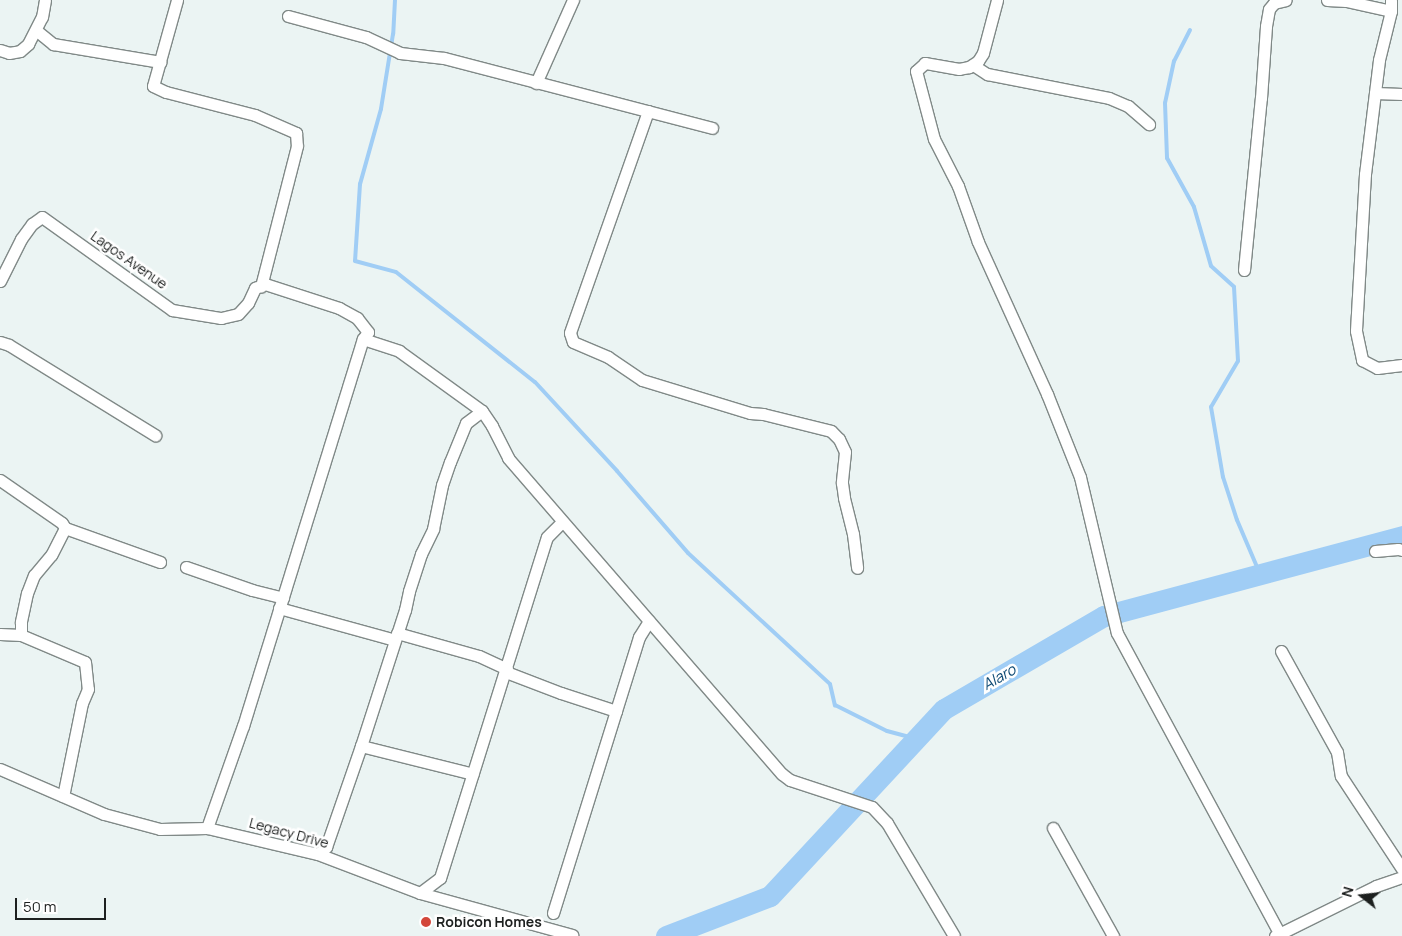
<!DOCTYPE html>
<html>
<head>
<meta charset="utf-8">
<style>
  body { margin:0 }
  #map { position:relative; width:1402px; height:936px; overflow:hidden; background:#ebf4f3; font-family:Manrope,sans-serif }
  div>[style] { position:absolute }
  .stream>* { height:4px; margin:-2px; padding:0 2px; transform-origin:2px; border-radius:2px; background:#a0cdf5 }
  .river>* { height:21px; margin:-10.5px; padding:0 10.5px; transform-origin:10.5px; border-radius:10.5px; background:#a0cdf5 }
  .roads { filter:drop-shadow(1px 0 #808987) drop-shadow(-1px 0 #808987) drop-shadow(0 1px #808987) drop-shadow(0 -1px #808987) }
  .minor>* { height:11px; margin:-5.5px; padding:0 5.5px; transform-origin:5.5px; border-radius:5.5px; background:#fff }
  .dots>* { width:14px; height:14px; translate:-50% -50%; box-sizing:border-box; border:2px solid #fff; border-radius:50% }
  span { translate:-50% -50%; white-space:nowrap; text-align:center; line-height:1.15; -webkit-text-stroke:5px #fff; paint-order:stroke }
  .street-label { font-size:14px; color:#1d201f }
  .poi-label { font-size:14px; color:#1d201f; font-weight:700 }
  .left { translate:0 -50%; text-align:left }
  .water-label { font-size:15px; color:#0d4973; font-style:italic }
  .north { position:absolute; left:1337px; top:871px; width:50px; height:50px; -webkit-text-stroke:4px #fff; paint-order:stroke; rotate:286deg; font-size:14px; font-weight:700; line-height:20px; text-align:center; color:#1d201f }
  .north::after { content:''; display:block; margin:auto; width:18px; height:22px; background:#1d201f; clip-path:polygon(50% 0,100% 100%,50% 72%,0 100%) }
  .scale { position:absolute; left:15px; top:898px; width:91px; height:22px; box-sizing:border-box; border:2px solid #1d201f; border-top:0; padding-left:6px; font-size:15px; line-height:18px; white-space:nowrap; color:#1d201f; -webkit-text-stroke:4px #fff; paint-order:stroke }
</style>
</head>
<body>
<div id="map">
  <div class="stream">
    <i style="left:395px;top:0;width:34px;rotate:93deg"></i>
    <i style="left:393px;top:34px;width:76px;rotate:99.1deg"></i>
    <i style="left:381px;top:109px;width:78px;rotate:105.6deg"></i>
    <i style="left:360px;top:184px;width:77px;rotate:93.7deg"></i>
    <i style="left:355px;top:261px;width:42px;rotate:15deg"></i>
    <i style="left:396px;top:272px;width:177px;rotate:38.4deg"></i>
    <i style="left:535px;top:382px;width:121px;rotate:47.3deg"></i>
    <i style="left:617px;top:471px;width:108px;rotate:49.1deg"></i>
    <i style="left:688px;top:553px;width:193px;rotate:42.7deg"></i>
    <i style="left:830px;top:684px;width:22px;rotate:77deg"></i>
    <i style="left:835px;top:705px;width:58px;rotate:26.6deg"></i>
    <i style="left:887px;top:731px;width:30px;rotate:15deg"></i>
    <i style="left:1190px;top:30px;width:35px;rotate:117deg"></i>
    <i style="left:1174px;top:61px;width:43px;rotate:102.1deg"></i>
    <i style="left:1165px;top:103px;width:55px;rotate:87.9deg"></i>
    <i style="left:1167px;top:158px;width:56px;rotate:61.1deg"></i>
    <i style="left:1194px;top:207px;width:61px;rotate:73.9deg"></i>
    <i style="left:1211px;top:266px;width:31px;rotate:42deg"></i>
    <i style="left:1234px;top:287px;width:74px;rotate:86.9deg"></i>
    <i style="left:1238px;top:361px;width:53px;rotate:120.4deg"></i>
    <i style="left:1211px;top:407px;width:71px;rotate:80.3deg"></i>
    <i style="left:1223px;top:477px;width:45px;rotate:72deg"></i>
    <i style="left:1237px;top:520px;width:59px;rotate:66.9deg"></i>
  </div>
  <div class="river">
    <i style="left:666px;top:936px;width:111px;rotate:-21deg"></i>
    <i style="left:770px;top:896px;width:255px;rotate:-47.1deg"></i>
    <i style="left:944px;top:709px;width:185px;rotate:-30.2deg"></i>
    <i style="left:1104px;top:616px;width:309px;rotate:-15deg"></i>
  </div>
  <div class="roads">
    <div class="minor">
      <i style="left:177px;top:0;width:89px;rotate:105.6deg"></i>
      <i style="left:153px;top:86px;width:14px;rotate:25deg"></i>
      <i style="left:166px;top:92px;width:92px;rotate:14.5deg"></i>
      <i style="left:255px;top:115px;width:45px;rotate:23.7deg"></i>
      <i style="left:296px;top:133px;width:13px;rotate:86deg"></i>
      <i style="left:297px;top:146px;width:145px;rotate:104.4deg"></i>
      <i style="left:997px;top:0;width:55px;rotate:104.8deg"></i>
      <i style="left:983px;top:53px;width:9px;rotate:122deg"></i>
      <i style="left:978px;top:61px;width:11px;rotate:146deg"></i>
      <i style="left:969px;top:67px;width:10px;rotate:169deg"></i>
      <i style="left:959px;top:69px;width:35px;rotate:-170deg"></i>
      <i style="left:925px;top:63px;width:12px;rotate:138deg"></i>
      <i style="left:916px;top:71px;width:70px;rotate:75.2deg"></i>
      <i style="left:934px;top:139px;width:53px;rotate:62.9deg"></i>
      <i style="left:958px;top:186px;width:59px;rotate:70.3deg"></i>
      <i style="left:978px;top:242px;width:167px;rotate:65.6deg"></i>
      <i style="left:1047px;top:394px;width:89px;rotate:68.3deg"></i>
      <i style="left:1080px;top:477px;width:160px;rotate:76.7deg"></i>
      <i style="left:1117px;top:633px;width:342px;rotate:61.6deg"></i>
      <i style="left:1327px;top:0;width:19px;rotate:3deg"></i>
      <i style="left:1346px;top:1px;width:46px;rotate:12.5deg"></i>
      <i style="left:1391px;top:0;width:11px;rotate:90deg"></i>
      <i style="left:1391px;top:11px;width:50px;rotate:103.8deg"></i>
      <i style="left:1379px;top:60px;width:115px;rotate:97deg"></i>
      <i style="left:1365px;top:174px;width:157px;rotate:93.3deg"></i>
      <i style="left:1356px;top:331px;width:30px;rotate:78deg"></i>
      <i style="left:1362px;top:360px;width:17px;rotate:28deg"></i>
      <i style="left:1377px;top:368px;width:25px;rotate:-7deg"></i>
      <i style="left:288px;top:16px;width:81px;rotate:15.1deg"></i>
      <i style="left:366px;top:37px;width:38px;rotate:25deg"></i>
      <i style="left:400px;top:53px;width:44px;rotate:6.5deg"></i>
      <i style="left:444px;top:58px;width:277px;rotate:14.6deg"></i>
      <i style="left:37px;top:31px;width:21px;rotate:39deg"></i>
      <i style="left:53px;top:44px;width:109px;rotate:9.5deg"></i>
      <i style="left:0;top:50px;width:9px;rotate:18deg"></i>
      <i style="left:9px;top:53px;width:11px;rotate:-10deg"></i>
      <i style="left:20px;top:51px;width:11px;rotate:-41deg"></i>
      <i style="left:28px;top:44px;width:30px;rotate:-63deg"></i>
      <i style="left:42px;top:17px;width:17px;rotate:-80deg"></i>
      <i style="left:973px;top:65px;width:17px;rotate:33deg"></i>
      <i style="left:987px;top:74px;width:124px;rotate:11.1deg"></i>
      <i style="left:1109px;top:98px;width:21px;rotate:23deg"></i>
      <i style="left:1128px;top:106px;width:28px;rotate:41deg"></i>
      <i style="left:536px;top:83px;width:91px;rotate:-66deg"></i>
      <i style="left:1375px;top:93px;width:27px;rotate:2deg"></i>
      <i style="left:648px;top:111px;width:235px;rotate:109.4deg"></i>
      <i style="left:570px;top:333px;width:9px;rotate:72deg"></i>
      <i style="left:573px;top:342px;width:38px;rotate:23deg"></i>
      <i style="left:608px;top:357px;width:41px;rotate:34.1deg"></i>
      <i style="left:642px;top:380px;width:113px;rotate:17deg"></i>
      <i style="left:750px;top:413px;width:13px;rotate:4deg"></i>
      <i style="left:763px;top:414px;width:70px;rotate:14deg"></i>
      <i style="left:831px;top:431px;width:11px;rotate:45deg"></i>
      <i style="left:839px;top:439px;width:14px;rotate:65deg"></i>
      <i style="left:845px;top:452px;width:31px;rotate:96deg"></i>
      <i style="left:842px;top:483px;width:15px;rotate:82deg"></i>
      <i style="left:844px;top:498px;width:37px;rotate:76deg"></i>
      <i style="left:853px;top:534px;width:34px;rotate:83deg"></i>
      <i style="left:1244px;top:270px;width:173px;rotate:-84.4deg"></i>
      <i style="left:1261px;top:98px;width:72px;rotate:-86deg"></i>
      <i style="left:1266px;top:26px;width:17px;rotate:-80deg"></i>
      <i style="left:1269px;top:9px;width:8px;rotate:-50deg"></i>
      <i style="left:1274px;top:3px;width:12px;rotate:-14deg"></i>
      <i style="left:0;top:281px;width:47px;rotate:-63.4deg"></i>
      <i style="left:21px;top:239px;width:19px;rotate:-54deg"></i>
      <i style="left:32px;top:224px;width:12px;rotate:-35deg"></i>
      <i style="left:42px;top:217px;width:160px;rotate:35.6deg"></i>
      <i style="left:172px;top:310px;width:50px;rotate:9.3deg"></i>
      <i style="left:221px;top:318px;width:17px;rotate:-13deg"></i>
      <i style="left:238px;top:314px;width:15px;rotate:-48deg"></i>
      <i style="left:248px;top:303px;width:17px;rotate:-65deg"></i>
      <i style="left:255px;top:288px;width:11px;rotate:-22deg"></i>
      <i style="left:265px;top:284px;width:78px;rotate:18deg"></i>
      <i style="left:339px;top:308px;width:21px;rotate:29deg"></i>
      <i style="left:357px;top:318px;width:18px;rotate:52deg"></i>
      <i style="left:368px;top:332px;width:9px;rotate:126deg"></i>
      <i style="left:363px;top:339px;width:38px;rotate:18deg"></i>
      <i style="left:399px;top:351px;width:102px;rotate:35.9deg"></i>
      <i style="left:482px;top:411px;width:18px;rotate:56deg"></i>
      <i style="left:492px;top:426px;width:36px;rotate:63deg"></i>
      <i style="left:508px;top:458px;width:418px;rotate:49.1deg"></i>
      <i style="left:782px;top:774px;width:10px;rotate:37deg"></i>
      <i style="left:790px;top:780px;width:86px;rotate:18.2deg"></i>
      <i style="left:872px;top:807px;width:22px;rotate:47deg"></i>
      <i style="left:887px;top:823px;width:131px;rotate:59.3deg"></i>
      <i style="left:0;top:342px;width:9px;rotate:18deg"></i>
      <i style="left:9px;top:345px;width:172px;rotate:31.7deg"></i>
      <i style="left:0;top:480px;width:75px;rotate:34.7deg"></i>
      <i style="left:62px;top:523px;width:6px;rotate:59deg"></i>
      <i style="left:65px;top:528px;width:30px;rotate:117deg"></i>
      <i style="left:51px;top:555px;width:26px;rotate:130deg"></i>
      <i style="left:34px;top:575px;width:19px;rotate:111deg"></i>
      <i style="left:27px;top:593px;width:30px;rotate:102deg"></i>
      <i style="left:21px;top:622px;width:13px;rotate:90deg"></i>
      <i style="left:65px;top:528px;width:101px;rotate:19.7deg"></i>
      <i style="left:1375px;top:551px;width:23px;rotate:-5deg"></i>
      <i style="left:1398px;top:549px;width:4px;rotate:14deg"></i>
      <i style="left:186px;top:567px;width:70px;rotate:19.2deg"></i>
      <i style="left:252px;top:590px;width:32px;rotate:14deg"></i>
      <i style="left:279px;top:608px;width:120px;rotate:15.4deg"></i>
      <i style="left:397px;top:633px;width:85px;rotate:15.7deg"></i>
      <i style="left:479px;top:656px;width:31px;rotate:25deg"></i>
      <i style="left:0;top:634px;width:21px;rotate:3deg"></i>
      <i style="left:21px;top:635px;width:69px;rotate:22.9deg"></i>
      <i style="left:85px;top:662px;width:27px;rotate:84deg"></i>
      <i style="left:88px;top:689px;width:15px;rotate:113deg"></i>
      <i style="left:82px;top:703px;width:95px;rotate:101.5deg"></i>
      <i style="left:1281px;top:651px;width:115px;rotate:61deg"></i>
      <i style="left:1337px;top:752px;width:24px;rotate:81deg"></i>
      <i style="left:1341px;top:776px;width:111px;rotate:56.7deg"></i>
      <i style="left:506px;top:672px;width:59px;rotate:20.9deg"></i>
      <i style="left:561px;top:693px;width:58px;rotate:18.1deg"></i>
      <i style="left:361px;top:746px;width:115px;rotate:14deg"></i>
      <i style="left:0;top:769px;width:113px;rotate:23.4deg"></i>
      <i style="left:104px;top:814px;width:58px;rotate:15deg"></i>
      <i style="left:160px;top:829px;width:47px;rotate:-1.2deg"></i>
      <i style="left:207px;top:828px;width:114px;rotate:13.2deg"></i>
      <i style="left:318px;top:854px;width:109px;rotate:20.9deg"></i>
      <i style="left:420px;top:893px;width:158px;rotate:15.4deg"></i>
      <i style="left:207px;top:828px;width:108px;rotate:-70.6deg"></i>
      <i style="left:243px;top:726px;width:405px;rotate:-72.8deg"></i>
      <i style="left:1053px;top:828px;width:124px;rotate:60.9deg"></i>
      <i style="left:318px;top:854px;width:11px;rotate:-41deg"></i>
      <i style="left:326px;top:847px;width:107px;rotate:-70.9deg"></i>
      <i style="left:361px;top:746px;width:143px;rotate:-72.1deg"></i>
      <i style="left:405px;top:610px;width:19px;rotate:-78deg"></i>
      <i style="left:409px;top:591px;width:39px;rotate:-72deg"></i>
      <i style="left:421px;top:554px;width:28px;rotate:-64deg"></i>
      <i style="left:433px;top:529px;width:45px;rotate:-78.4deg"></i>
      <i style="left:442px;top:485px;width:24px;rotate:-71deg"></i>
      <i style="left:450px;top:462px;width:42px;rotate:-67.7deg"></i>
      <i style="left:466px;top:423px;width:20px;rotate:-37deg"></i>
      <i style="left:420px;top:893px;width:25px;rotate:-37deg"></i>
      <i style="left:440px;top:878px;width:357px;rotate:-72.6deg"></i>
      <i style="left:547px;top:537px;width:21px;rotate:-45deg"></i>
      <i style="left:553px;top:913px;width:289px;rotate:-72.7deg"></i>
      <i style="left:639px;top:637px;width:19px;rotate:-58deg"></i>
      <i style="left:1275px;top:936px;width:113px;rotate:-26.3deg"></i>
      <i style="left:1376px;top:886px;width:28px;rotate:-19deg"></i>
    </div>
  </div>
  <div class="dots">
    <i style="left:426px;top:922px;background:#d3463a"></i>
  </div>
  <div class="street-label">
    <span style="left:129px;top:260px;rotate:35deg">Lagos Avenue</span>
    <span style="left:289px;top:833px;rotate:15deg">Legacy Drive</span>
  </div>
  <div class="poi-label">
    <span class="left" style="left:436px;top:922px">Robicon Homes</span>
  </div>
  <div class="water-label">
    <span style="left:999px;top:677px;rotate:-30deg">Alaro</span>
  </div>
  <div class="north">N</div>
  <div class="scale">50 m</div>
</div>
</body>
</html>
